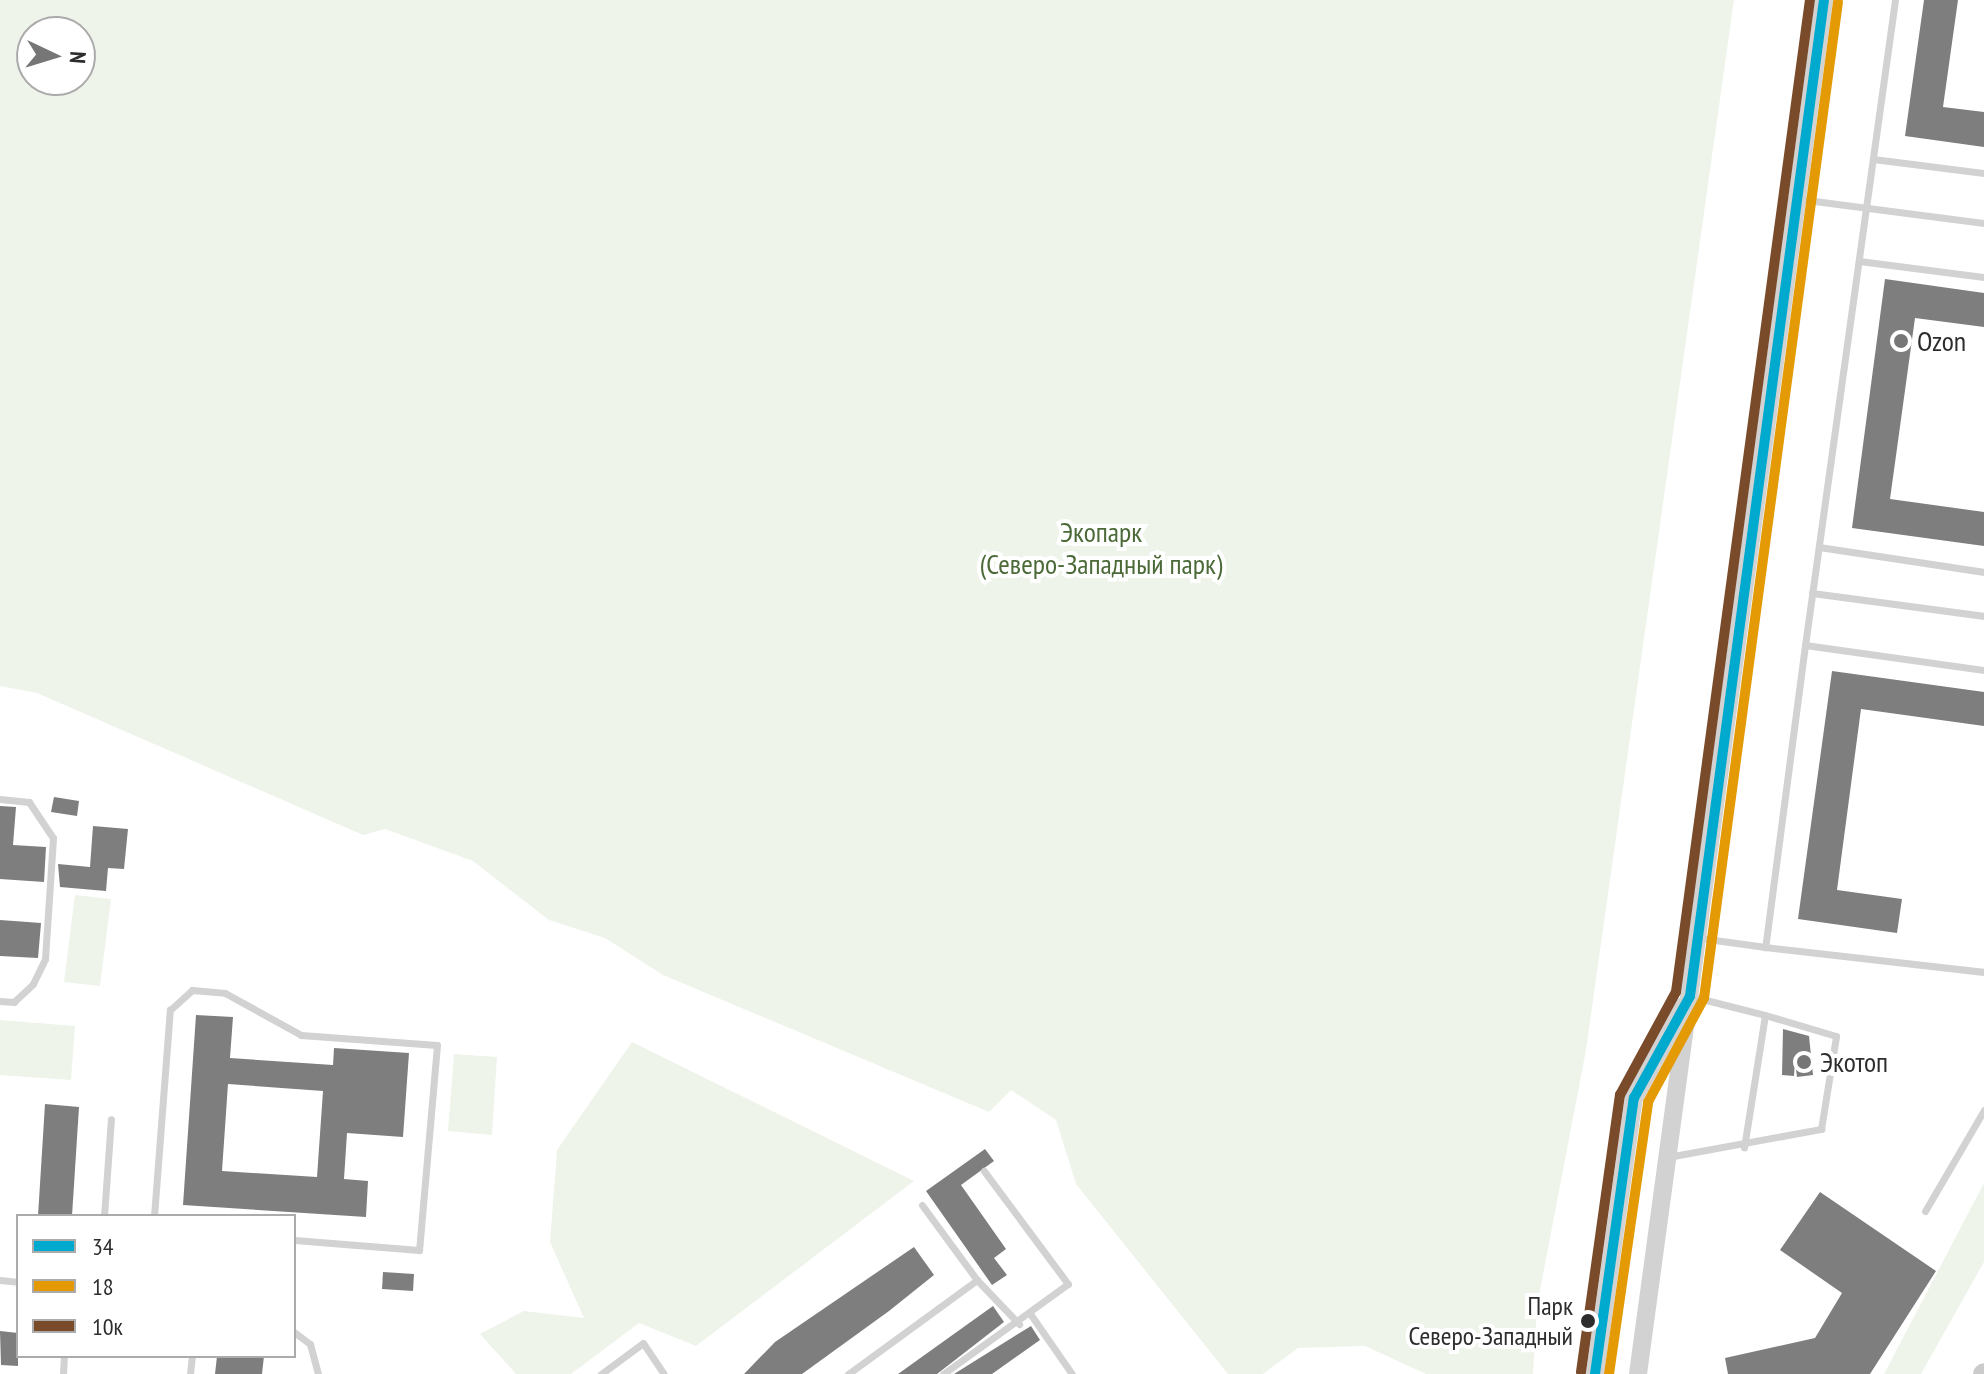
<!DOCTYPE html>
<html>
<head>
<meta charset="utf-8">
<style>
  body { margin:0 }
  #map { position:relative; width:1984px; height:1374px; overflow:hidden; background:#fff; font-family:"PT Sans Narrow",sans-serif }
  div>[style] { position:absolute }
  .green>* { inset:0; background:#eef4ea }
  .building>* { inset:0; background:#7e7e7e }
  .service>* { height:7px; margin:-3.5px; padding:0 3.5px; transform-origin:3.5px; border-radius:3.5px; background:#d2d2d2 }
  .tertiary>* { height:18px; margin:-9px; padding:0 9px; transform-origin:9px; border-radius:9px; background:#d2d2d2 }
  .secondary>* { height:20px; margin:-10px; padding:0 10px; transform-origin:10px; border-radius:10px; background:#cbcbcb }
  .bus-1>* { height:10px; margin:-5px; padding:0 5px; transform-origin:5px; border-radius:5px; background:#00a9ce }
  .bus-2>* { height:10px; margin:-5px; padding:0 5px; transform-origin:5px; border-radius:5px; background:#e39a04 }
  .bus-3>* { height:10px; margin:-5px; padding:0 5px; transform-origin:5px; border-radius:5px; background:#7a4b2a }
  .dots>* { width:22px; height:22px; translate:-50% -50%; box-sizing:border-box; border:4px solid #fff; border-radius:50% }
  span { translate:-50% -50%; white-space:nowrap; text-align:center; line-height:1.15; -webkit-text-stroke:8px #fff; paint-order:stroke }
  .bus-label { font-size:26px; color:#2d2d2d }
  .right { translate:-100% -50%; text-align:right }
  .poi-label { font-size:28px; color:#2d2d2d }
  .left { translate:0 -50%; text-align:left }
  .park-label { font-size:28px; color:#4b6a38 }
  .legend { position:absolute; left:16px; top:1214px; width:280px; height:144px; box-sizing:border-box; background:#fff; border:2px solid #ababab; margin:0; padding:10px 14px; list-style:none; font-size:24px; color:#2d2d2d }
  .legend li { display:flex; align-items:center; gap:16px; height:40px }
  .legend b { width:40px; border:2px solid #ababab }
  .north { position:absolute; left:16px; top:16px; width:80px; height:80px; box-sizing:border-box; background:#fff; border:2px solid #ababab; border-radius:50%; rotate:94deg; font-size:22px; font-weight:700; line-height:32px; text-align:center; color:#2d2d2d }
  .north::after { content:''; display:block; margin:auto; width:28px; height:36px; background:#767676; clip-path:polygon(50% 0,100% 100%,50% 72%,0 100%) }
</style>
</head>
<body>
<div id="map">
  <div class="green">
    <i style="clip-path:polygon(evenodd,0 0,1734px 0,1586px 1050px,1537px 1306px,1533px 1374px,1426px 1374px,1365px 1346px,1298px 1348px,1263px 1374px,1228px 1374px,1076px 1184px,1056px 1120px,1011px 1090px,989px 1112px,663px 975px,605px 938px,549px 920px,473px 861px,385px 829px,363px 835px,37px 693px,0 686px,0 0,32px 32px,80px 32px,80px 80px,32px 80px,32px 32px)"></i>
    <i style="clip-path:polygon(75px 895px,111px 899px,100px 986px,64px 982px)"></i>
    <i style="clip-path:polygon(0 1020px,75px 1026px,71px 1080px,0 1075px)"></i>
    <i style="clip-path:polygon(632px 1042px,914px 1181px,696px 1346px,639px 1323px,571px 1374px,516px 1374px,480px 1334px,524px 1311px,584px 1318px,550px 1242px,557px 1150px)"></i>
    <i style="clip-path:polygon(454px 1054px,497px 1057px,492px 1135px,448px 1131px)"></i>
    <i style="clip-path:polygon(1984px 1183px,1984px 1262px,1921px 1374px,1884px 1374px)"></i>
  </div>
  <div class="building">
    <i style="clip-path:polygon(1924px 0,1958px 0,1943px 107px,1984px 112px,1984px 147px,1905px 136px)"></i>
    <i style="clip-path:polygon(1885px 279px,1984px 293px,1984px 327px,1915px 318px,1890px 499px,1984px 512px,1984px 546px,1852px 528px)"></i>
    <i style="clip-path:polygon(1832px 671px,1984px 692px,1984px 726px,1861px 709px,1837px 890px,1902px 899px,1897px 933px,1798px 919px)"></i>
    <i style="clip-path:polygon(54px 797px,79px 801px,77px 816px,51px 812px)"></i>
    <i style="clip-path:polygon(0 806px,16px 807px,13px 845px,46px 847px,44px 882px,0 879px)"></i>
    <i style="clip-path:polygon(93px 826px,128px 829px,124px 869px,108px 868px,106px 891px,60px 887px,58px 864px,90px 867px)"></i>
    <i style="clip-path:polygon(0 920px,41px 923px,38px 958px,0 956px)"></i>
    <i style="clip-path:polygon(evenodd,196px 1015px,233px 1017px,230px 1058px,333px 1065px,334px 1048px,409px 1053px,403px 1137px,347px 1133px,344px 1179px,368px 1181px,366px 1217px,183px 1205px,196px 1015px,228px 1084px,323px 1091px,317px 1177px,222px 1171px,228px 1084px)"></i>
    <i style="clip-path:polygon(1783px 1029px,1809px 1036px,1813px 1075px,1797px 1077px,1795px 1061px,1794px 1076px,1782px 1075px)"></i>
    <i style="clip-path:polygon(45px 1104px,79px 1107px,72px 1216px,38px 1216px)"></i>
    <i style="clip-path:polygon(985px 1149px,994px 1161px,961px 1185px,1006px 1249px,994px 1258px,1007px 1275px,992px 1285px,926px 1191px)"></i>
    <i style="clip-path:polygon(1820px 1192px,1936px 1271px,1870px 1374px,1728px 1374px,1725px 1358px,1815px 1338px,1842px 1293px,1780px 1250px)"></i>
    <i style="clip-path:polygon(914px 1247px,934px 1275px,889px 1311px,802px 1374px,744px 1374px,775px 1342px)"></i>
    <i style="clip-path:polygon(383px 1272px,414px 1274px,413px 1291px,382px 1289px)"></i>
    <i style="clip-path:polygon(993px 1306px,1004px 1322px,937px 1374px,898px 1374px)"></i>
    <i style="clip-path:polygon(1031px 1326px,1040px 1340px,992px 1374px,954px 1374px)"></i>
    <i style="clip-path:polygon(0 1331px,18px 1333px,18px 1366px,1px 1365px)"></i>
    <i style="clip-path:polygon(217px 1356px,264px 1356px,262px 1374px,215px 1374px)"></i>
  </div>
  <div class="service">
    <i style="left:1895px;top:0;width:651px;rotate:97.94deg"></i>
    <i style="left:1805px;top:645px;width:181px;rotate:8deg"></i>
    <i style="left:1873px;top:159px;width:112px;rotate:7.2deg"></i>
    <i style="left:1799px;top:199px;width:187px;rotate:7.4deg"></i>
    <i style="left:1859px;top:261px;width:126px;rotate:7.3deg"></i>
    <i style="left:1819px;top:547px;width:167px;rotate:8.6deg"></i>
    <i style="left:1812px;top:593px;width:174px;rotate:7.6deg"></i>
    <i style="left:1805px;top:645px;width:305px;rotate:97.5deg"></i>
    <i style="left:1765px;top:947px;width:220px;rotate:6.5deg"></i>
    <i style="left:0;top:799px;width:29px;rotate:6deg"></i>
    <i style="left:29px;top:802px;width:43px;rotate:56.3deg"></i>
    <i style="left:53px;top:838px;width:121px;rotate:93.8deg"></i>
    <i style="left:45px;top:959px;width:28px;rotate:116deg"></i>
    <i style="left:33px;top:984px;width:26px;rotate:137deg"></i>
    <i style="left:14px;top:1002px;width:14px;rotate:-176deg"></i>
    <i style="left:1700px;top:938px;width:66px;rotate:7.9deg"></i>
    <i style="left:1690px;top:996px;width:77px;rotate:14.2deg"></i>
    <i style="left:1765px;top:1015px;width:134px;rotate:99deg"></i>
    <i style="left:1668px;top:1157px;width:156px;rotate:-10.4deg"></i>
    <i style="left:1821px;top:1129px;width:94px;rotate:-80.8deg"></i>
    <i style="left:1836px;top:1036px;width:74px;rotate:-163.5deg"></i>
    <i style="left:1925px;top:1211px;width:117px;rotate:-59.7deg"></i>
    <i style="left:104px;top:1216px;width:97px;rotate:-85.9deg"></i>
    <i style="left:154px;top:1216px;width:207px;rotate:-85.6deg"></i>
    <i style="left:170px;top:1010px;width:30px;rotate:-42deg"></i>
    <i style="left:192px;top:990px;width:33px;rotate:5deg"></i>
    <i style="left:225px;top:993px;width:87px;rotate:28.9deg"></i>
    <i style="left:301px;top:1035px;width:136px;rotate:4.2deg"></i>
    <i style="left:437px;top:1045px;width:206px;rotate:95deg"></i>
    <i style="left:419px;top:1250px;width:125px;rotate:-175.4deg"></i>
    <i style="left:0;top:1280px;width:18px;rotate:6deg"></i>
    <i style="left:977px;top:1280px;width:61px;rotate:46.3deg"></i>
    <i style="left:1031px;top:1315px;width:72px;rotate:55.2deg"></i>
    <i style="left:294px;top:1332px;width:20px;rotate:37deg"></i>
    <i style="left:310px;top:1344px;width:31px;rotate:75deg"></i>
    <i style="left:63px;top:1374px;width:18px;rotate:-87deg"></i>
    <i style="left:190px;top:1374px;width:18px;rotate:-84deg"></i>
    <i style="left:601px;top:1374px;width:52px;rotate:-36.4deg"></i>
    <i style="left:643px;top:1343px;width:37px;rotate:56deg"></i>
    <i style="left:848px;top:1374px;width:160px;rotate:-36.1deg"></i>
    <i style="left:977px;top:1280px;width:93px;rotate:-126.3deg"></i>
    <i style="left:943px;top:1374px;width:154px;rotate:-35.8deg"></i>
    <i style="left:1068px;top:1284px;width:141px;rotate:-126.6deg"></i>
  </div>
  <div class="tertiary">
    <i style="left:1595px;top:1374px;width:279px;rotate:-82deg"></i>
    <i style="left:1634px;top:1098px;width:105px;rotate:-61.5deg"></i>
    <i style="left:1638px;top:1374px;width:1387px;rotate:-82.29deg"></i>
  </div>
  <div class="secondary">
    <i style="left:1983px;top:1374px;width:1px;rotate:-45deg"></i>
  </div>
  <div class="bus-1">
    <i style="left:1595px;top:1374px;width:279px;rotate:-82deg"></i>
    <i style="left:1634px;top:1098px;width:116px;rotate:-61.2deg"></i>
    <i style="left:1690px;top:996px;width:1005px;rotate:-82.34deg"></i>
  </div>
  <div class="bus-2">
    <i style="left:1609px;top:1374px;width:275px;rotate:-81.8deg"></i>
    <i style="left:1648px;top:1102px;width:118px;rotate:-61.7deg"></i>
    <i style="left:1704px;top:998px;width:1005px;rotate:-82.34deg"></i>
  </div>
  <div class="bus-3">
    <i style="left:1581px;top:1372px;width:280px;rotate:-82deg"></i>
    <i style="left:1620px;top:1095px;width:117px;rotate:-61.5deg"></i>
    <i style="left:1676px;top:992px;width:1001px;rotate:-82.31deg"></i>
  </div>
  <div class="dots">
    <i style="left:1901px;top:341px;background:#767676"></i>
    <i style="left:1804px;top:1062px;background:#767676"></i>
    <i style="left:1588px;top:1321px;background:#2d2d2d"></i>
  </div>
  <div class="bus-label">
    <span class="right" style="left:1573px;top:1321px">Парк<br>Северо-Западный</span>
  </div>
  <div class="poi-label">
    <span class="left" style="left:1917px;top:341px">Ozon</span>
    <span class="left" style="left:1820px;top:1062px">Экотоп</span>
  </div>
  <div class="park-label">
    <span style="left:1101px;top:548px">Экопарк<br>(Северо-Западный парк)</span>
  </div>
  <ul class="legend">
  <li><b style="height:10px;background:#00a9ce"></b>34</li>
  <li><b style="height:10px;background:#e39a04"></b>18</li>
  <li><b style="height:10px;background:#7a4b2a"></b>10к</li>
  </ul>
  <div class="north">N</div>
</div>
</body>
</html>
